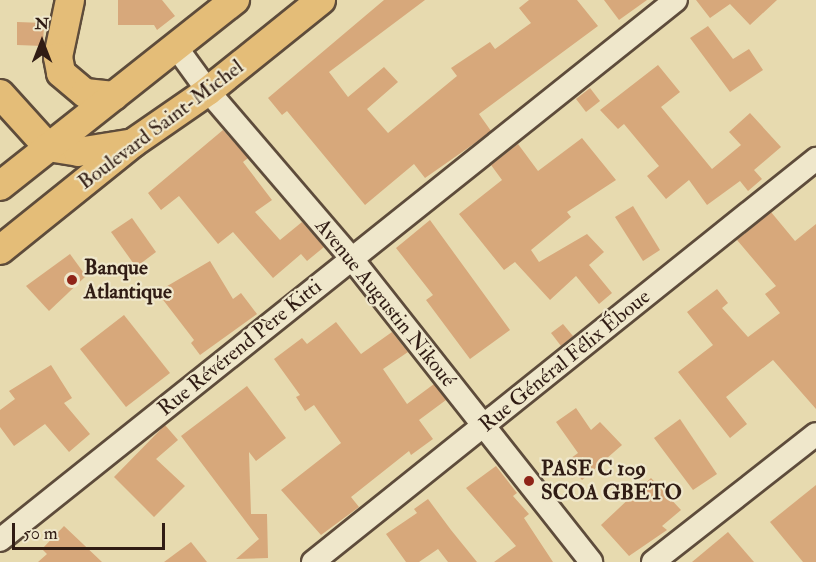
<!DOCTYPE html>
<html>
<head>
<meta charset="utf-8">
<style>
  body { margin:0 }
  #map { position:relative; width:816px; height:562px; overflow:hidden; background:#e7daaf; font-family:"IM FELL Double Pica",serif }
  div>[style] { position:absolute }
  .building>* { inset:0; background:#d7a87b }
  .roads { filter:drop-shadow(2px 0 #5e4c3b) drop-shadow(-2px 0 #5e4c3b) drop-shadow(0 2px #5e4c3b) drop-shadow(0 -2px #5e4c3b) }
  .minor>* { height:22px; margin:-11px; padding:0 11px; transform-origin:11px; border-radius:11px; background:#efe7cb }
  .major>* { height:28px; margin:-14px; padding:0 14px; transform-origin:14px; border-radius:14px; background:#e4bd78 }
  .dots>* { width:16px; height:16px; translate:-50% -50%; box-sizing:border-box; border:3px solid #efe7cb; border-radius:50% }
  span { translate:-50% -50%; white-space:nowrap; text-align:center; line-height:1.15; -webkit-text-stroke:4.5px #efe7cb; paint-order:stroke }
  .street-label { font-size:21px; color:#301c14 }
  .poi-label { font-size:21px; color:#301c14; font-weight:700 }
  .left { translate:0 -50%; text-align:left }
  .north { position:absolute; left:12px; top:12px; width:60px; height:60px; -webkit-text-stroke:4px #efe7cb; paint-order:stroke; rotate:0deg; font-size:16px; font-weight:700; line-height:24px; text-align:center; color:#301c14 }
  .north::after { content:''; display:block; margin:auto; width:21px; height:27px; background:#301c14; clip-path:polygon(50% 0,100% 100%,50% 72%,0 100%) }
  .scale { position:absolute; left:12px; top:523px; width:153px; height:27px; box-sizing:border-box; border:3px solid #301c14; border-top:0; padding-left:8px; font-size:18px; line-height:21px; white-space:nowrap; color:#301c14; -webkit-text-stroke:4px #efe7cb; paint-order:stroke }
</style>
</head>
<body>
<div id="map">
  <div class="building">
    <i style="clip-path:polygon(118px 0,162px 0,175px 16px,157px 30px,154px 25px,118px 25px)"></i>
    <i style="clip-path:polygon(384px 0,425px 0,329px 72px,348px 97px,384px 67px,398px 82px,367px 109px,388px 133px,457px 76px,451px 68px,490px 42px,495px 49px,531px 23px,519px 8px,529px 0,577px 0,598px 26px,479px 114px,491px 131px,475px 143px,425px 178px,414px 164px,365px 205px,287px 111px,282px 115px,268px 98px)"></i>
    <i style="clip-path:polygon(604px 0,647px 0,619px 20px)"></i>
    <i style="clip-path:polygon(696px 0,777px 0,750px 25px,730px 4px,710px 18px)"></i>
    <i style="clip-path:polygon(17px 22px,44px 23px,43px 46px,17px 45px)"></i>
    <i style="clip-path:polygon(708px 26px,733px 59px,749px 49px,763px 70px,730px 92px,690px 38px)"></i>
    <i style="clip-path:polygon(658px 65px,680px 92px,661px 107px,712px 169px,741px 145px,729px 132px,750px 113px,781px 147px,754px 170px,762px 179px,748px 191px,740px 181px,707px 205px,689px 180px,666px 199px,647px 176px,659px 166px,624px 124px,618px 129px,600px 110px)"></i>
    <i style="clip-path:polygon(590px 88px,600px 101px,586px 112px,576px 99px)"></i>
    <i style="clip-path:polygon(223px 130px,248px 158px,243px 162px,272px 200px,255px 212px,280px 240px,302px 222px,324px 247px,307px 261px,301px 254px,273px 278px,233px 232px,218px 244px,179px 196px,161px 210px,148px 193px)"></i>
    <i style="clip-path:polygon(582px 138px,616px 180px,567px 212px,571px 217px,531px 250px,539px 262px,587px 234px,604px 252px,589px 265px,612px 293px,599px 304px,576px 276px,550px 300px,515px 262px,504px 270px,459px 214px,502px 180px,491px 165px,518px 144px,538px 171px)"></i>
    <i style="clip-path:polygon(633px 206px,660px 250px,643px 261px,615px 217px)"></i>
    <i style="clip-path:polygon(771px 212px,795px 241px,816px 224px,816px 409px,773px 360px,726px 397px,747px 424px,730px 438px,678px 372px,713px 345px,687px 312px,717px 289px,728px 303px,722px 308px,748px 337px,780px 313px,765px 294px,776px 286px,737px 240px)"></i>
    <i style="clip-path:polygon(132px 218px,156px 252px,136px 267px,111px 232px)"></i>
    <i style="clip-path:polygon(430px 220px,510px 330px,470px 359px,426px 300px,433px 295px,396px 248px)"></i>
    <i style="clip-path:polygon(70px 254px,86px 276px,49px 311px,26px 286px)"></i>
    <i style="clip-path:polygon(210px 261px,233px 299px,241px 293px,257px 314px,200px 355px,191px 343px,194px 340px,157px 292px)"></i>
    <i style="clip-path:polygon(124px 315px,170px 373px,126px 407px,80px 349px)"></i>
    <i style="clip-path:polygon(336px 322px,361px 354px,392px 332px,408px 352px,383px 369px,407px 404px,434px 384px,446px 400px,419px 420px,433px 439px,411px 455px,409px 451px,351px 497px,359px 507px,321px 535px,281px 490px,341px 443px,314px 405px,305px 411px,296px 397px,300px 395px,274px 359px,302px 338px,307px 344px)"></i>
    <i style="clip-path:polygon(563px 324px,573px 336px,561px 346px,551px 333px)"></i>
    <i style="clip-path:polygon(51px 365px,72px 398px,64px 403px,90px 434px,69px 452px,45px 424px,14px 446px,0 427px,0 410px,15px 399px,9px 391px)"></i>
    <i style="clip-path:polygon(247px 386px,286px 438px,256px 461px,249px 452px,251px 514px,267px 514px,268px 558px,236px 559px,259px 539px,181px 436px)"></i>
    <i style="clip-path:polygon(576px 408px,591px 430px,600px 422px,622px 445px,582px 480px,567px 461px,578px 453px,556px 422px)"></i>
    <i style="clip-path:polygon(680px 419px,717px 474px,693px 490px,654px 438px)"></i>
    <i style="clip-path:polygon(165px 425px,178px 440px,156px 459px,185px 486px,154px 517px,114px 477px)"></i>
    <i style="clip-path:polygon(496px 466px,517px 493px,513px 496px,529px 514px,524px 518px,553px 562px,494px 562px,516px 546px,466px 488px)"></i>
    <i style="clip-path:polygon(651px 478px,681px 510px,662px 526px,667px 530px,629px 556px,601px 525px)"></i>
    <i style="clip-path:polygon(816px 485px,816px 562px,803px 562px,770px 522px)"></i>
    <i style="clip-path:polygon(428px 499px,451px 530px,477px 562px,448px 562px,438px 549px,419px 562px,406px 562px,386px 534px,417px 513px,414px 509px)"></i>
    <i style="clip-path:polygon(64px 526px,102px 562px,38px 562px,47px 554px,42px 549px)"></i>
    <i style="clip-path:polygon(728px 532px,754px 562px,692px 562px)"></i>
    <i style="clip-path:polygon(191px 542px,207px 562px,164px 562px)"></i>
  </div>
  <div class="roads">
    <div class="minor">
      <i style="left:176px;top:47px;width:54px;rotate:54deg"></i>
      <i style="left:208px;top:91px;width:221px;rotate:49.4deg"></i>
      <i style="left:352px;top:259px;width:386px;rotate:51.7deg"></i>
      <i style="left:0;top:540px;width:865px;rotate:-38.62deg"></i>
      <i style="left:313px;top:562px;width:645px;rotate:-38.7deg"></i>
      <i style="left:653px;top:562px;width:207px;rotate:-38.1deg"></i>
    </div>
    <div class="major">
      <i style="left:70px;top:0;width:58px;rotate:101.9deg"></i>
      <i style="left:58px;top:57px;width:16px;rotate:79deg"></i>
      <i style="left:61px;top:73px;width:31px;rotate:40deg"></i>
      <i style="left:85px;top:93px;width:29px;rotate:6deg"></i>
      <i style="left:0;top:94px;width:72px;rotate:47.8deg"></i>
      <i style="left:48px;top:147px;width:30px;rotate:9deg"></i>
      <i style="left:78px;top:152px;width:52px;rotate:-8.9deg"></i>
      <i style="left:0;top:186px;width:300px;rotate:-38.4deg"></i>
      <i style="left:0;top:250px;width:171px;rotate:-38.8deg"></i>
      <i style="left:133px;top:143px;width:91px;rotate:-34.7deg"></i>
      <i style="left:208px;top:91px;width:145px;rotate:-38.8deg"></i>
    </div>
  </div>
  <div class="dots">
    <i style="left:72px;top:280px;background:#8f2418"></i>
    <i style="left:529px;top:481px;background:#8f2418"></i>
  </div>
  <div class="street-label">
    <span style="left:161px;top:125px;rotate:-37deg">Boulevard Saint-Michel</span>
    <span style="left:385px;top:303px;rotate:51deg">Avenue Augustin Nikoué</span>
    <span style="left:240px;top:348px;rotate:-39deg">Rue Révérend Père Kitti</span>
    <span style="left:565px;top:361px;rotate:-39deg">Rue Général Félix Éboue</span>
  </div>
  <div class="poi-label">
    <span class="left" style="left:84px;top:280px">Banque<br>Atlantique</span>
    <span class="left" style="left:541px;top:481px">PASE C 109<br>SCOA GBETO</span>
  </div>
  <div class="north">N</div>
  <div class="scale">50 m</div>
</div>
</body>
</html>
